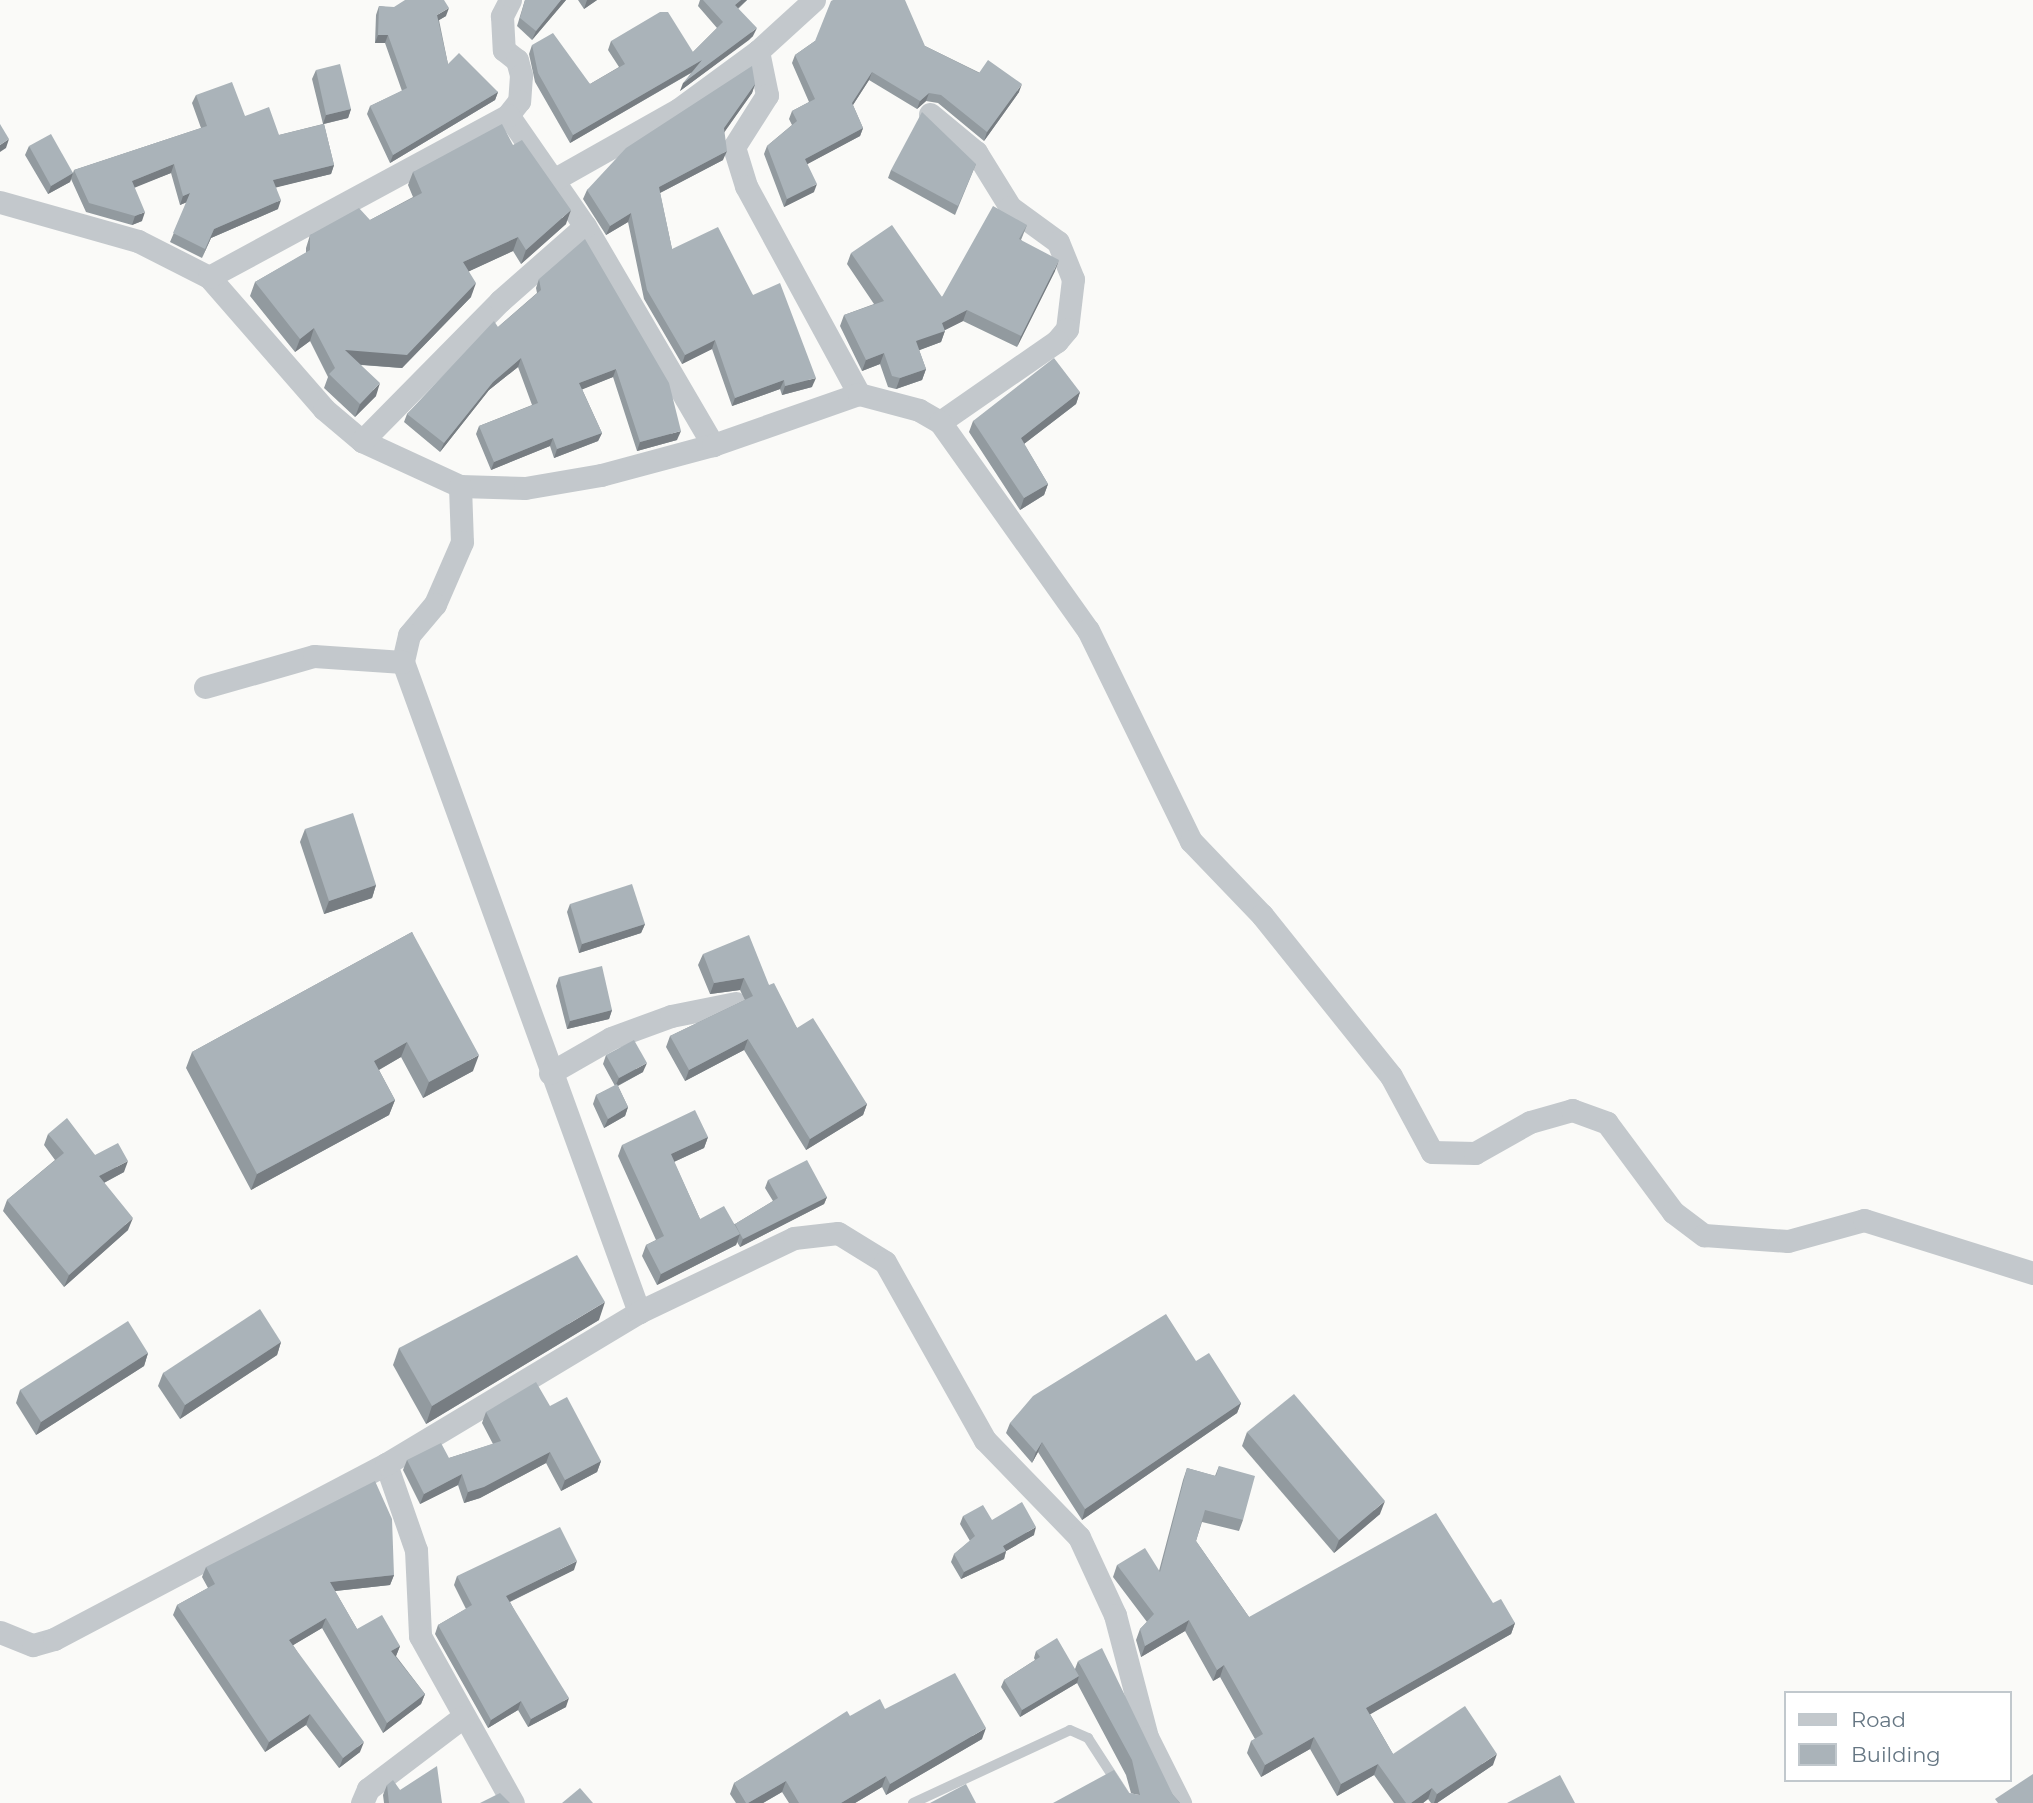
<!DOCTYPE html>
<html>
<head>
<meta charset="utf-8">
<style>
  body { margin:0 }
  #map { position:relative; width:2033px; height:1803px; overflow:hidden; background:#fafaf8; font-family:Montserrat,sans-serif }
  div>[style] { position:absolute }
  .service>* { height:10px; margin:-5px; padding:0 5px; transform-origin:5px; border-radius:5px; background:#c3c8cc }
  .minor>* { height:23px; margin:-11.5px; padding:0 11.5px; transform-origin:11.5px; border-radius:11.5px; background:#c3c8cc }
  .wall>* { inset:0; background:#929a9f }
  .shaded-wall>* { inset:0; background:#777d82 }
  .building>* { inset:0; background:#aab3b9 }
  span { translate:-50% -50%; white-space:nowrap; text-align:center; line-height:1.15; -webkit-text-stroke:7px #fff; paint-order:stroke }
  .legend { position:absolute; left:1784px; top:1691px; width:228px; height:91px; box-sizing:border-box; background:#fff; border:2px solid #c1c8cd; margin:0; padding:9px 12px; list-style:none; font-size:21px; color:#657683 }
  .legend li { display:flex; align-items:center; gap:14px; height:35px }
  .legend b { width:35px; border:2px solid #c1c8cd }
</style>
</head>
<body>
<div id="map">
  <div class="service">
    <i style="left:913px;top:1803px;width:173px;rotate:-24.9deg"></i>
    <i style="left:1070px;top:1730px;width:20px;rotate:24deg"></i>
    <i style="left:1088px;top:1738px;width:77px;rotate:57.1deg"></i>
  </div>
  <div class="minor">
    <i style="left:510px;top:0;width:18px;rotate:117deg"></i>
    <i style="left:502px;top:16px;width:34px;rotate:87deg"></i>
    <i style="left:504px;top:50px;width:16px;rotate:38deg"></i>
    <i style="left:517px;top:60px;width:16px;rotate:75deg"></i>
    <i style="left:521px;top:75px;width:26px;rotate:94deg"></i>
    <i style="left:519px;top:101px;width:18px;rotate:128deg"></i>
    <i style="left:508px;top:115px;width:135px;rotate:55.3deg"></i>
    <i style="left:585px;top:226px;width:254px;rotate:59.7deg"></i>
    <i style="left:814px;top:0;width:76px;rotate:137.7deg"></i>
    <i style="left:758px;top:51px;width:45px;rotate:78.4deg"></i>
    <i style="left:767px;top:95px;width:62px;rotate:122.4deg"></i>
    <i style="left:734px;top:147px;width:41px;rotate:72.9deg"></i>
    <i style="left:746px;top:186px;width:237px;rotate:61.5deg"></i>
    <i style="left:930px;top:114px;width:60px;rotate:39.6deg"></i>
    <i style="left:976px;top:152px;width:65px;rotate:58.3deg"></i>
    <i style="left:1010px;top:207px;width:59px;rotate:36.1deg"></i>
    <i style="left:1058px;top:242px;width:40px;rotate:68deg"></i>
    <i style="left:1073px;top:279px;width:50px;rotate:96.8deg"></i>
    <i style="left:1067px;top:329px;width:16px;rotate:130deg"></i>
    <i style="left:1057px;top:341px;width:142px;rotate:145.3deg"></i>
    <i style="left:555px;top:179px;width:142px;rotate:-29.4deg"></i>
    <i style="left:679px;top:109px;width:98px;rotate:-36.3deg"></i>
    <i style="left:0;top:202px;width:143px;rotate:15.8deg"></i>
    <i style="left:138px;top:241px;width:80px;rotate:26.9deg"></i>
    <i style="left:209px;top:277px;width:175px;rotate:48.9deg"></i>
    <i style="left:324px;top:409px;width:50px;rotate:40.1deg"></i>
    <i style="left:362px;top:441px;width:108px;rotate:24.7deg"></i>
    <i style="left:460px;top:486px;width:65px;rotate:1.8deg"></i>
    <i style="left:525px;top:488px;width:77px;rotate:-9.7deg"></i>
    <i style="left:601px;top:475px;width:116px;rotate:-15deg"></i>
    <i style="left:713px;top:445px;width:155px;rotate:-19.3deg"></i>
    <i style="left:859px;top:394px;width:62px;rotate:14.9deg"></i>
    <i style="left:919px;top:410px;width:24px;rotate:30deg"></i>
    <i style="left:940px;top:422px;width:255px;rotate:54.6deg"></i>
    <i style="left:1088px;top:630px;width:235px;rotate:64deg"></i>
    <i style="left:1191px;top:841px;width:103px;rotate:46.2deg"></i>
    <i style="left:1262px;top:915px;width:206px;rotate:51.3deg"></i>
    <i style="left:1391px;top:1076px;width:86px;rotate:61.7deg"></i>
    <i style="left:1432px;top:1152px;width:43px;rotate:1.3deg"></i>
    <i style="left:1475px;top:1153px;width:63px;rotate:-29.4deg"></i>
    <i style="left:1530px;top:1122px;width:44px;rotate:-15.9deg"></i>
    <i style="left:1572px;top:1110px;width:37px;rotate:20deg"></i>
    <i style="left:1607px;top:1123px;width:111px;rotate:53.4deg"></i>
    <i style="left:1673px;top:1212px;width:39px;rotate:37deg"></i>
    <i style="left:1704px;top:1235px;width:84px;rotate:4.1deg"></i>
    <i style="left:1788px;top:1241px;width:79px;rotate:-15.4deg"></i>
    <i style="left:1864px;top:1220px;width:177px;rotate:17.4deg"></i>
    <i style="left:209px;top:277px;width:340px;rotate:-28.4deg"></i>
    <i style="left:362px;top:441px;width:197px;rotate:-45.4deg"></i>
    <i style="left:500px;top:301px;width:113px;rotate:-41.4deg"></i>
    <i style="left:460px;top:486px;width:56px;rotate:88deg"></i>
    <i style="left:462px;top:542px;width:68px;rotate:113.5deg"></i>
    <i style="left:435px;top:604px;width:40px;rotate:130deg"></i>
    <i style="left:409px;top:635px;width:28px;rotate:103deg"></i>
    <i style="left:403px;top:662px;width:692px;rotate:70.05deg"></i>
    <i style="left:205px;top:687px;width:113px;rotate:-15.9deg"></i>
    <i style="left:314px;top:656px;width:89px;rotate:3.9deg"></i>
    <i style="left:550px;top:1073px;width:70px;rotate:-29.8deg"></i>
    <i style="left:611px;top:1038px;width:64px;rotate:-20.1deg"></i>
    <i style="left:671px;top:1016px;width:66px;rotate:-11.3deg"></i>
    <i style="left:386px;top:1464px;width:91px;rotate:70.8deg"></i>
    <i style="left:416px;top:1550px;width:86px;rotate:87.3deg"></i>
    <i style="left:420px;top:1636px;width:191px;rotate:60.9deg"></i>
    <i style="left:0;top:1632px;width:35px;rotate:22deg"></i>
    <i style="left:33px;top:1645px;width:22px;rotate:-16deg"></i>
    <i style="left:54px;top:1639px;width:375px;rotate:-27.8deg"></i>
    <i style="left:386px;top:1464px;width:295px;rotate:-31deg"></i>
    <i style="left:639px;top:1312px;width:172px;rotate:-25.5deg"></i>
    <i style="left:794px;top:1238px;width:44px;rotate:-6.5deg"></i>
    <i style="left:838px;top:1233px;width:55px;rotate:31.7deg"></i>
    <i style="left:885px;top:1262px;width:204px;rotate:60.7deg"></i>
    <i style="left:985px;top:1440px;width:135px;rotate:45.9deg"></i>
    <i style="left:1079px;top:1537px;width:86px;rotate:65.2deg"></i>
    <i style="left:1115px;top:1615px;width:126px;rotate:75.3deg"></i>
    <i style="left:1147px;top:1737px;width:74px;rotate:63.4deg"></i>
    <i style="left:362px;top:1803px;width:15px;rotate:-67deg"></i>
    <i style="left:368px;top:1789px;width:119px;rotate:-37.2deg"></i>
  </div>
  <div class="wall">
    <i style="clip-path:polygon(525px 0,566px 0,532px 40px,517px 26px)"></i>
    <i style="clip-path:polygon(578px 0,597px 0,584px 9px)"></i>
    <i style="clip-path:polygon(700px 0,747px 0,738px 9px,753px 36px,680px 91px,691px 73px,570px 143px,535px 82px,529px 54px,532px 45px,590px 84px,619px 67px,608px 50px,611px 41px,693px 52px,717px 28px,698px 6px)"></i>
    <i style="clip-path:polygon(379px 6px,446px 16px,439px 20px,448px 64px,498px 92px,495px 100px,390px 163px,367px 114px,370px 106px,402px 91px,385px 43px,375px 43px,376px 15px)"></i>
    <i style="clip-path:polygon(815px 41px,925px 46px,1019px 92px,984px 141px,938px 103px,926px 101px,917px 109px,869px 80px,853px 105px,863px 128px,860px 136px,807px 164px,814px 192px,784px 207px,764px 154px,767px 146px,792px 125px,789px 119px,792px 111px,809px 102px,792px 63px,795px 55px)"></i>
    <i style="clip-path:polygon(316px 70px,351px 109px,348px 118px,324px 124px,334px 165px,331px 174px,276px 187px,278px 209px,211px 238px,202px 258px,170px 242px,187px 202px,180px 205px,171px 173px,134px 187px,142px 221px,132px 225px,86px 212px,71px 179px,70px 182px,48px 194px,25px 155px,29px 146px,73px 173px,74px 170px,201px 128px,192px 103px,196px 95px,245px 116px,279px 135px,323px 124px,312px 79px)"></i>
    <i style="clip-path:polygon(755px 84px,752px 93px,724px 132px,723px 160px,660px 193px,672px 249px,753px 295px,812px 387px,782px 395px,780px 389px,732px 406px,712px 349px,682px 364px,644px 299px,628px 222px,606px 235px,583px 199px,587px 190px)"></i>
    <i style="clip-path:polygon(513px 145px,566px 224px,521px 264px,513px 251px,469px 271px,471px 297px,402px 368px,361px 365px,376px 396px,355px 417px,324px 388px,328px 377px,310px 341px,295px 352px,250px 296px,255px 282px,306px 253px,306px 248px,310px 235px,370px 220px,413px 197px,408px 185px,413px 172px)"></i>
    <i style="clip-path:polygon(976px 164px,955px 215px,888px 178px,891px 170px)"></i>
    <i style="clip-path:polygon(1027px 225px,1021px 240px,1055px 271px,1017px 347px,963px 321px,945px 330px,941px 342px,919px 350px,926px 369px,922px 380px,896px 389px,888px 387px,880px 364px,862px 371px,840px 326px,844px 315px,874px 304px,847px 264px,851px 253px,942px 297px)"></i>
    <i style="clip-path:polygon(539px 279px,677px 440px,637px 451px,613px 377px,582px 389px,602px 433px,598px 441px,554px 458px,550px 446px,491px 470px,476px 434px,479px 426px,532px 405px,518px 367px,489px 390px,440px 452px,404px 422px,407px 414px,498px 327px,537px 293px,536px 288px)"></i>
    <i style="clip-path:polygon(1080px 392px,1076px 404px,1024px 444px,1048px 484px,1044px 495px,1020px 510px,969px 432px,973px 421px)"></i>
    <i style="clip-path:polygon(305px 829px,376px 885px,372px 898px,324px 914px,300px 842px)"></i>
    <i style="clip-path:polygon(570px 904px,645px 924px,641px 933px,579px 953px,567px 912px)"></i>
    <i style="clip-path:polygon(412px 932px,473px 1071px,423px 1098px,401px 1057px,379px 1070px,395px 1100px,389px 1115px,251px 1190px,186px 1068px,192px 1052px)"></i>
    <i style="clip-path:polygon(703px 954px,769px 985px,797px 1028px,867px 1104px,863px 1115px,806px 1150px,744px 1050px,685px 1081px,666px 1047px,670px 1036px,745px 1000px,740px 990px,710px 994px,698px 965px)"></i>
    <i style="clip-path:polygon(559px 977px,612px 1010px,609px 1019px,567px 1029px,556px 986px)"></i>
    <i style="clip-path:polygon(606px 1055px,643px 1072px,618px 1086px,628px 1107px,625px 1116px,604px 1128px,593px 1104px,596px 1095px,615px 1086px,603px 1064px)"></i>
    <i style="clip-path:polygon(48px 1134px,95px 1155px,124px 1172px,104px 1183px,128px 1230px,64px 1287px,3px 1211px,7px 1200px,55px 1160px,44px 1145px)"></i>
    <i style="clip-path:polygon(708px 1137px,704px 1148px,674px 1162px,700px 1219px,735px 1224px,773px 1201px,765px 1188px,768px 1180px,827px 1197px,824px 1204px,740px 1247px,737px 1242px,736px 1245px,657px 1285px,642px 1256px,646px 1245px,656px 1240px,618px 1156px,622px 1145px)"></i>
    <i style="clip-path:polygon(599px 1320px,426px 1424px,393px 1365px,399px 1348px)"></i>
    <i style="clip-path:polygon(281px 1342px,277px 1355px,180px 1419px,158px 1386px,163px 1373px)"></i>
    <i style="clip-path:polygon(148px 1353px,144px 1366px,36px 1435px,16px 1403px,20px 1390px)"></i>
    <i style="clip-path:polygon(1196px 1361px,1241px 1403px,1237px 1413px,1082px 1520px,1038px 1452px,1032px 1463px,1006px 1433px,1010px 1423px)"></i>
    <i style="clip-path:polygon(550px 1406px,601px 1461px,597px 1472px,561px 1491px,546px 1463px,480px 1498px,464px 1503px,458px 1485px,420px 1504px,403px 1470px,407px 1460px,449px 1458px,493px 1444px,482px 1423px,486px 1412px)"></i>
    <i style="clip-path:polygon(1247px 1432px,1380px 1514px,1334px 1553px,1242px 1446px)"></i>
    <i style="clip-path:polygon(1219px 1466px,1243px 1520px,1239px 1531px,1202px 1522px,1196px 1541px,1249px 1617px,1493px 1603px,1515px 1623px,1511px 1634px,1370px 1714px,1393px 1754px,1493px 1765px,1437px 1803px,1431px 1803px,1428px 1799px,1423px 1803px,1394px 1803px,1374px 1775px,1337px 1796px,1310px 1749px,1261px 1777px,1247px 1753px,1251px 1741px,1255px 1739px,1220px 1677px,1213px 1681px,1185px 1631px,1141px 1657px,1136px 1640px,1140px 1629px,1147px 1622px,1113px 1577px,1117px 1565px,1159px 1571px,1183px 1480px,1187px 1468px,1215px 1476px)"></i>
    <i style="clip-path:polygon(963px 1516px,992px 1520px,1034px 1535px,1006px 1551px,1004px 1559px,961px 1579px,951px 1562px,954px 1554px,970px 1541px,960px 1524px)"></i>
    <i style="clip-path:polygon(206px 1567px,394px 1575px,390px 1585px,335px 1591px,357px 1629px,400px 1646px,396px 1656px,425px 1694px,421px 1704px,383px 1733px,322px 1628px,293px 1645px,360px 1752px,339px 1768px,306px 1725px,265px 1752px,173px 1615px,177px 1605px,208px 1588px,202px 1577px)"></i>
    <i style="clip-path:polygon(574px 1570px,510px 1602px,566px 1707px,528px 1727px,518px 1710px,488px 1728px,435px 1634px,438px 1625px,466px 1609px,454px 1585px,457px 1576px)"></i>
    <i style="clip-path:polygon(1036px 1651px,1075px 1669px,1078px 1661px,1173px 1795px,1180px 1803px,1129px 1793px,1131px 1793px,1126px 1775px,1077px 1683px,1020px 1717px,1001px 1687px,1004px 1680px,1035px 1660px,1034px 1658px)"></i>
    <i style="clip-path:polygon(885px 1709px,982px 1739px,886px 1795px,882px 1787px,855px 1803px,789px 1803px,782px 1792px,763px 1803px,736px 1803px,730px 1794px,734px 1783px,850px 1716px)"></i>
    <i style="clip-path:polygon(387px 1785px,400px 1790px,442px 1803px,384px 1803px,383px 1795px)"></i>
  </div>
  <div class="shaded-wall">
    <i style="clip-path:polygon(561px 0,566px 0,532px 40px,536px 31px)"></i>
    <i style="clip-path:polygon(587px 0,597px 0,584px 9px)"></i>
    <i style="clip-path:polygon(741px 0,747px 0,731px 14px,735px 5px)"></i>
    <i style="clip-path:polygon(449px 8px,446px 16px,434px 23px,437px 15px)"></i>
    <i style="clip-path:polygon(757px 28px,753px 36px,749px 40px,680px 91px,683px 83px)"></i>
    <i style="clip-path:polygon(378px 35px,388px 35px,385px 43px,375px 43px)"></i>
    <i style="clip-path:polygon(702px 60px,699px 68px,570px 143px,573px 135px)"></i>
    <i style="clip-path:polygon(872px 72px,869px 80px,849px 111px,852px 103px)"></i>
    <i style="clip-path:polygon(755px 84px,752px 93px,721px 137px,724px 128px)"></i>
    <i style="clip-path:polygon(1022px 84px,1019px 92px,984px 141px,987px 132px)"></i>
    <i style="clip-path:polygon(498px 92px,495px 100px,390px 163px,393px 155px)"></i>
    <i style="clip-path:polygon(929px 93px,926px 101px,917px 109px,920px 101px)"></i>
    <i style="clip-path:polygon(351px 109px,348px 118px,323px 124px,326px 115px)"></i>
    <i style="clip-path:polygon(863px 128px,860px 136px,802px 167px,805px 159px)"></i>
    <i style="clip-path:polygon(9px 139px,6px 148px,0 152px,0 145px)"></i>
    <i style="clip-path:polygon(727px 151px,723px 160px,656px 195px,659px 187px)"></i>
    <i style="clip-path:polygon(174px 164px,171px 173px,129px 190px,132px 181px)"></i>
    <i style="clip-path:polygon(334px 165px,331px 174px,270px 189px,273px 180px)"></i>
    <i style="clip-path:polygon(73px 173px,70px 182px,48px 194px,51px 186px)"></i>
    <i style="clip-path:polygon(817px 184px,814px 192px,784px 207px,787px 199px)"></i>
    <i style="clip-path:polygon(190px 193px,187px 202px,180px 205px,183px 196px)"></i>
    <i style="clip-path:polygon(281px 200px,278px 209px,211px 238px,202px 258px,214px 229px)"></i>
    <i style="clip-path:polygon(571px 210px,566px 224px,521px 264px,526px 250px)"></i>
    <i style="clip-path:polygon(145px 212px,142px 221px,132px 225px,135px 216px)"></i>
    <i style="clip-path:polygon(631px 213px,628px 222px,606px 235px,610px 226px)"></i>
    <i style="clip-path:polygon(518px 237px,513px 251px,459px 276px,463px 262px)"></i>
    <i style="clip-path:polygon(1059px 260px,1055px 271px,1017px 347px,1021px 336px)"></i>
    <i style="clip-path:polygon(476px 283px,471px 297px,402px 368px,340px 363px,345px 350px)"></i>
    <i style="clip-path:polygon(967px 310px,963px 321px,941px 332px,945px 331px,941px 342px,912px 353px,916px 341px,942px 323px)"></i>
    <i style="clip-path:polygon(314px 328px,310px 341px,295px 352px,300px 339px)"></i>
    <i style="clip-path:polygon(715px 340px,712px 349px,682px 364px,685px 355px)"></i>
    <i style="clip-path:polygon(884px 353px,880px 364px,862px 371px,866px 360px)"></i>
    <i style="clip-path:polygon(521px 358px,518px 367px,489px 390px,440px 452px,444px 443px,493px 382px)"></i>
    <i style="clip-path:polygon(616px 369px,613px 377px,576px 392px,579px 383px)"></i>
    <i style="clip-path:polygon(926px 369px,922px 380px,896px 389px,900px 378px)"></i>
    <i style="clip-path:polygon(816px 378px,812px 387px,782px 395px,785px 386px)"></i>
    <i style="clip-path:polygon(784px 380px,780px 389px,732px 406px,735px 398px)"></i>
    <i style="clip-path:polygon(380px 383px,376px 396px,355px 417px,360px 404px)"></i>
    <i style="clip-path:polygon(1080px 392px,1076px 404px,1016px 450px,1021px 438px)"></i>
    <i style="clip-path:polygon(681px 431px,677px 440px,637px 451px,640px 442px)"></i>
    <i style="clip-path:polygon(602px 433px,598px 441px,554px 458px,557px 449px)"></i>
    <i style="clip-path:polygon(553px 438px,550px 446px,491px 470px,494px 462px)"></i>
    <i style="clip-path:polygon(1048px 484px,1044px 495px,1020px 510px,1024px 498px)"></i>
    <i style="clip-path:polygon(376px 885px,372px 898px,324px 914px,329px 901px)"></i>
    <i style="clip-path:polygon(645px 924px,641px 933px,579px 953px,582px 944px)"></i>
    <i style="clip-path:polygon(744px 978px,740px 990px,710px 994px,714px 983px)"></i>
    <i style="clip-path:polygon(612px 1010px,609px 1019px,567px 1029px,570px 1021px)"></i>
    <i style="clip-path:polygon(748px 1039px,744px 1050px,685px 1081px,689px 1070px)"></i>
    <i style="clip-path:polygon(407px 1042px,401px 1057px,368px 1076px,374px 1061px)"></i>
    <i style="clip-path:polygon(479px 1055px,473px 1071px,423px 1098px,429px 1082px)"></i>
    <i style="clip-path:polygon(647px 1063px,643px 1072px,615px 1087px,619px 1078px)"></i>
    <i style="clip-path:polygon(395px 1100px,389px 1115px,251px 1190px,257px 1174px)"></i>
    <i style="clip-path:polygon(867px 1104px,863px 1115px,806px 1150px,810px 1139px)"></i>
    <i style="clip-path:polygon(628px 1107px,625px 1116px,604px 1128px,608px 1119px)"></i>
    <i style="clip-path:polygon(708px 1137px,704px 1148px,667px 1165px,671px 1154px)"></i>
    <i style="clip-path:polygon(128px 1161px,124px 1172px,94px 1188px,99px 1176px)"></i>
    <i style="clip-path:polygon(827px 1197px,824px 1204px,740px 1247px,743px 1239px)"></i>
    <i style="clip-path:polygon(133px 1218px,128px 1230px,64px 1287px,69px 1275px)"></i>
    <i style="clip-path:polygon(740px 1234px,736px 1245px,657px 1285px,661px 1274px)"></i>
    <i style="clip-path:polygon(605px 1302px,599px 1320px,426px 1424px,432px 1406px)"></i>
    <i style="clip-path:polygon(281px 1342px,277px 1355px,180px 1419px,185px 1405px)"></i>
    <i style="clip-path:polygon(148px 1353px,144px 1366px,36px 1435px,41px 1422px)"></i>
    <i style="clip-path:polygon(1241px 1403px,1237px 1413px,1082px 1520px,1085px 1509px)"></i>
    <i style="clip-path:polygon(1042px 1442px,1038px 1452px,1032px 1463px,1036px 1452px)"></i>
    <i style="clip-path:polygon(550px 1452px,546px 1463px,480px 1498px,464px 1503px,468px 1492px)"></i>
    <i style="clip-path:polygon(601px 1461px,597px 1472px,561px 1491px,565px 1480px)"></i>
    <i style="clip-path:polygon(462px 1474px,458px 1485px,420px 1504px,424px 1494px)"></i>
    <i style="clip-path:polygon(1385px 1501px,1380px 1514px,1334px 1553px,1339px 1540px)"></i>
    <i style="clip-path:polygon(1036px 1527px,1034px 1535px,1001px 1554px,1006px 1551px,1004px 1559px,961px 1579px,964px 1572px,1003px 1546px)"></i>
    <i style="clip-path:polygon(577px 1561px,574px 1570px,503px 1605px,506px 1596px)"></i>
    <i style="clip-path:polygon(394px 1575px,390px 1585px,326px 1592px,330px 1582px)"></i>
    <i style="clip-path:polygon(326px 1618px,322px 1628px,285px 1650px,289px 1640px)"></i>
    <i style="clip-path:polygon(1189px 1620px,1185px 1631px,1141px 1657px,1145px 1646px)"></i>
    <i style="clip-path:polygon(1515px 1623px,1511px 1634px,1362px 1719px,1366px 1708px)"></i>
    <i style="clip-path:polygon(400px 1646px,396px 1656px,388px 1661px,391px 1651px)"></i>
    <i style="clip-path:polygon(1224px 1665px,1220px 1677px,1213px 1681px,1217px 1670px)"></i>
    <i style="clip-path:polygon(1079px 1676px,1077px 1683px,1020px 1717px,1022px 1710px)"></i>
    <i style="clip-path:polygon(425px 1694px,421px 1704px,383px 1733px,387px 1723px)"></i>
    <i style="clip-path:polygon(569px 1698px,566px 1707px,528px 1727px,531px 1719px)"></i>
    <i style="clip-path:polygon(521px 1701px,518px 1710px,488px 1728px,491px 1720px)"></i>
    <i style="clip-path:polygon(310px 1714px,306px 1725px,265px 1752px,269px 1742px)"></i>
    <i style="clip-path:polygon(986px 1728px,982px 1739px,886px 1795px,890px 1784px)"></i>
    <i style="clip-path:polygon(1314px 1737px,1310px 1749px,1261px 1777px,1265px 1765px)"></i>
    <i style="clip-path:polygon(364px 1742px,360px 1752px,339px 1768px,343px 1758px)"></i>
    <i style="clip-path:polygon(1497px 1754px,1493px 1765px,1437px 1803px,1434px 1803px,1437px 1794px)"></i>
    <i style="clip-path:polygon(1378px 1764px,1374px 1775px,1337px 1796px,1341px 1784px)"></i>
    <i style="clip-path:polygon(886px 1776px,882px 1787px,855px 1803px,841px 1803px)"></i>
    <i style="clip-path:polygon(786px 1781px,782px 1792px,763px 1803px,748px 1803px)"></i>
    <i style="clip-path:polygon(1432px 1788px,1428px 1799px,1423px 1803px,1411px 1803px)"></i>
  </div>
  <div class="building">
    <i style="clip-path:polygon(405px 0,444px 0,449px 8px,437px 15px,448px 64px,459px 53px,498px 92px,393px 155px,370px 106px,407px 88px,388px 35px,378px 35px,379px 6px,394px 7px)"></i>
    <i style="clip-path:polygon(525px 0,561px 0,536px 31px,520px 18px)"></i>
    <i style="clip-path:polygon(703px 0,741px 0,735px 5px,757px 28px,683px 83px,702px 60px,573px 135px,538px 73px,532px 45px,553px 33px,590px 84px,625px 64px,611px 41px,660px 12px,668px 12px,693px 52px,723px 22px)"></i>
    <i style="clip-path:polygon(833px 0,905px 0,925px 46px,979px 73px,988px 60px,1022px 84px,987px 132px,941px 95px,929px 93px,920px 101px,872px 72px,852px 103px,863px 128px,805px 159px,817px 184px,787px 199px,767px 146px,797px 121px,792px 111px,815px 99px,795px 55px,815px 41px,831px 1px)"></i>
    <i style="clip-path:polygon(340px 64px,351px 109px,326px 115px,316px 70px)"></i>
    <i style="clip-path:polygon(752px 66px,755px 84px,724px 128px,727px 151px,659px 187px,672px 249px,718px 227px,753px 295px,780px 283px,816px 378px,785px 386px,784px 380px,735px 398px,715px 340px,685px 355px,647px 290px,631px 213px,610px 226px,587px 190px,626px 148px)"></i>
    <i style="clip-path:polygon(232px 82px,245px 116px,269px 107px,279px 135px,324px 124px,334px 165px,273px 180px,281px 200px,214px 229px,205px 249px,173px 233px,190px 193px,183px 196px,174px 164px,132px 181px,145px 212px,135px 216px,89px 203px,74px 170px,207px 126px,196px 95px)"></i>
    <i style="clip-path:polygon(922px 112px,976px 164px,958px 206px,891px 170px)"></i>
    <i style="clip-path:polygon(0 124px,9px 139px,0 145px)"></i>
    <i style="clip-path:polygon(502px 124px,513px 145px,522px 140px,571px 210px,526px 250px,518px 237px,463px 262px,476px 283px,407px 355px,345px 350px,380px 383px,360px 404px,329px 374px,335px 368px,314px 328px,300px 339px,255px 282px,310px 250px,310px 235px,359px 208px,370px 220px,422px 193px,413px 172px)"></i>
    <i style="clip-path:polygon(51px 134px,73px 173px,51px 186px,29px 146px)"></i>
    <i style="clip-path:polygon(993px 206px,1027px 225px,1019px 239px,1059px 260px,1021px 336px,967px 310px,942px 323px,945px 331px,916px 341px,926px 369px,900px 378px,892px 376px,884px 353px,866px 360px,844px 315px,884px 301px,851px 253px,892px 225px,942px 297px)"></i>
    <i style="clip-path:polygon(585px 239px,669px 383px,681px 431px,640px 442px,616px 369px,579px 383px,602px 433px,557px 449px,553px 438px,494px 462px,479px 426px,538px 403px,521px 358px,493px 382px,444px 443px,407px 414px,494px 321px,498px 327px,541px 290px,539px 279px)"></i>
    <i style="clip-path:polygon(1054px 358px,1080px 392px,1021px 438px,1048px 484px,1024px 498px,973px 421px)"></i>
    <i style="clip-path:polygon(353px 813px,376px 885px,329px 901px,305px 829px)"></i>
    <i style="clip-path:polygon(632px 884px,645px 924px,582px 944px,570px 904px)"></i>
    <i style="clip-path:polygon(412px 932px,479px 1055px,429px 1082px,407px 1042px,374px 1061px,395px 1100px,257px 1174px,192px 1052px)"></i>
    <i style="clip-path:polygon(749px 935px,769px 985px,774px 983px,797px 1028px,813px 1018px,867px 1104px,810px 1139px,748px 1039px,689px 1070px,670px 1036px,753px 996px,744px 978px,714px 983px,703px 954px)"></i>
    <i style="clip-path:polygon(602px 966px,612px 1010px,570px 1021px,559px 977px)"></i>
    <i style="clip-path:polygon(634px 1040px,647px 1063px,619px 1078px,606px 1055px)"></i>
    <i style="clip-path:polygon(617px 1084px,628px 1107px,608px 1119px,596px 1095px)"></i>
    <i style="clip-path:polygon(695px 1110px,708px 1137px,671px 1154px,700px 1219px,724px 1206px,740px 1234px,661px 1274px,646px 1245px,664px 1236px,622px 1145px)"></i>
    <i style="clip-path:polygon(67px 1118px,95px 1155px,118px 1143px,128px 1161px,99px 1176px,133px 1218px,69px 1275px,7px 1200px,64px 1153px,48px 1134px)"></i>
    <i style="clip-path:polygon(807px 1160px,827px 1197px,743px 1239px,735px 1224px,778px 1198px,768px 1180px)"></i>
    <i style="clip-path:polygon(577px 1255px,605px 1302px,432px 1406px,399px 1348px)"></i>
    <i style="clip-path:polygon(260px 1309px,281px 1342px,185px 1405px,163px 1373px)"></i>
    <i style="clip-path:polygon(1166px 1314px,1196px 1361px,1209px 1353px,1241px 1403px,1085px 1509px,1042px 1442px,1036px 1452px,1010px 1423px,1033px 1396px)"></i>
    <i style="clip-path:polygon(128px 1321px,148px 1353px,41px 1422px,20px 1390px)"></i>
    <i style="clip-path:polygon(536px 1382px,550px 1406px,567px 1397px,601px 1461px,565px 1480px,550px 1452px,484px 1487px,468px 1492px,462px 1474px,424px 1494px,407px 1460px,441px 1443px,449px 1458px,501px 1441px,486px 1412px)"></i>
    <i style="clip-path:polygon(1294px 1394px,1385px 1501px,1339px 1540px,1247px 1432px)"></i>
    <i style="clip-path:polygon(1219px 1466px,1255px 1476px,1243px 1520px,1205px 1510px,1196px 1541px,1249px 1617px,1436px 1513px,1493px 1603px,1501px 1599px,1515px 1623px,1366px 1708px,1393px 1754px,1465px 1706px,1497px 1754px,1437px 1794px,1432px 1788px,1411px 1803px,1406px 1803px,1378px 1764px,1341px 1784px,1314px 1737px,1265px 1765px,1251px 1741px,1263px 1734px,1224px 1665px,1217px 1670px,1189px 1620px,1145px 1646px,1140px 1629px,1154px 1614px,1117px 1565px,1145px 1548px,1160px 1572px,1187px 1468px,1216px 1476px)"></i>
    <i style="clip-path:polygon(375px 1481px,392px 1519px,394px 1575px,330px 1582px,357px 1629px,382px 1615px,400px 1646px,391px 1651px,425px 1694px,387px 1723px,326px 1618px,289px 1640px,364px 1742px,343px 1758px,310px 1714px,269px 1742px,177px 1605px,215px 1584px,206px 1567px)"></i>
    <i style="clip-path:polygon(1022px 1502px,1036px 1527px,1003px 1546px,1006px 1551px,964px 1572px,954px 1554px,975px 1536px,963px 1516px,983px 1505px,992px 1520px)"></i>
    <i style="clip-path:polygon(560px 1527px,577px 1561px,506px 1596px,569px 1698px,531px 1719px,521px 1701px,491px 1720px,438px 1625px,472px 1605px,457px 1576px)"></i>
    <i style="clip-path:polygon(1057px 1638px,1079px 1676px,1022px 1710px,1004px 1680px,1040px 1657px,1036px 1651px)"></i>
    <i style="clip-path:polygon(1102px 1648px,1173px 1795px,1180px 1803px,1053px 1803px,1114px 1770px,1129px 1793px,1140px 1795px,1132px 1760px,1078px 1661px)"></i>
    <i style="clip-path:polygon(955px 1673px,986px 1728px,890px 1784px,886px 1776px,841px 1803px,799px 1803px,786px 1781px,748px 1803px,746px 1803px,734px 1783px,847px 1711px,850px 1716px,880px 1699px,885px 1709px)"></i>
    <i style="clip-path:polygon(437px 1766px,442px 1803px,389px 1803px,387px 1785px,393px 1780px,400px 1790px)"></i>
    <i style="clip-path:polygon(2033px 1774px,2033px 1803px,1998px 1803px,1995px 1799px)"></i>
    <i style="clip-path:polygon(1560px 1775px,1575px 1803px,1507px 1803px)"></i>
    <i style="clip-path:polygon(966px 1784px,976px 1803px,930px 1803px)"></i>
    <i style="clip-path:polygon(580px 1788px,593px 1803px,562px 1803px)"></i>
    <i style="clip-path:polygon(500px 1793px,510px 1803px,480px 1803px)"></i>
  </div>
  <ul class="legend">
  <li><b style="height:9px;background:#c3c8cc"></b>Road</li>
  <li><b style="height:19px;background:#aab3b9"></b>Building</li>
  </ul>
</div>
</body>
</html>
